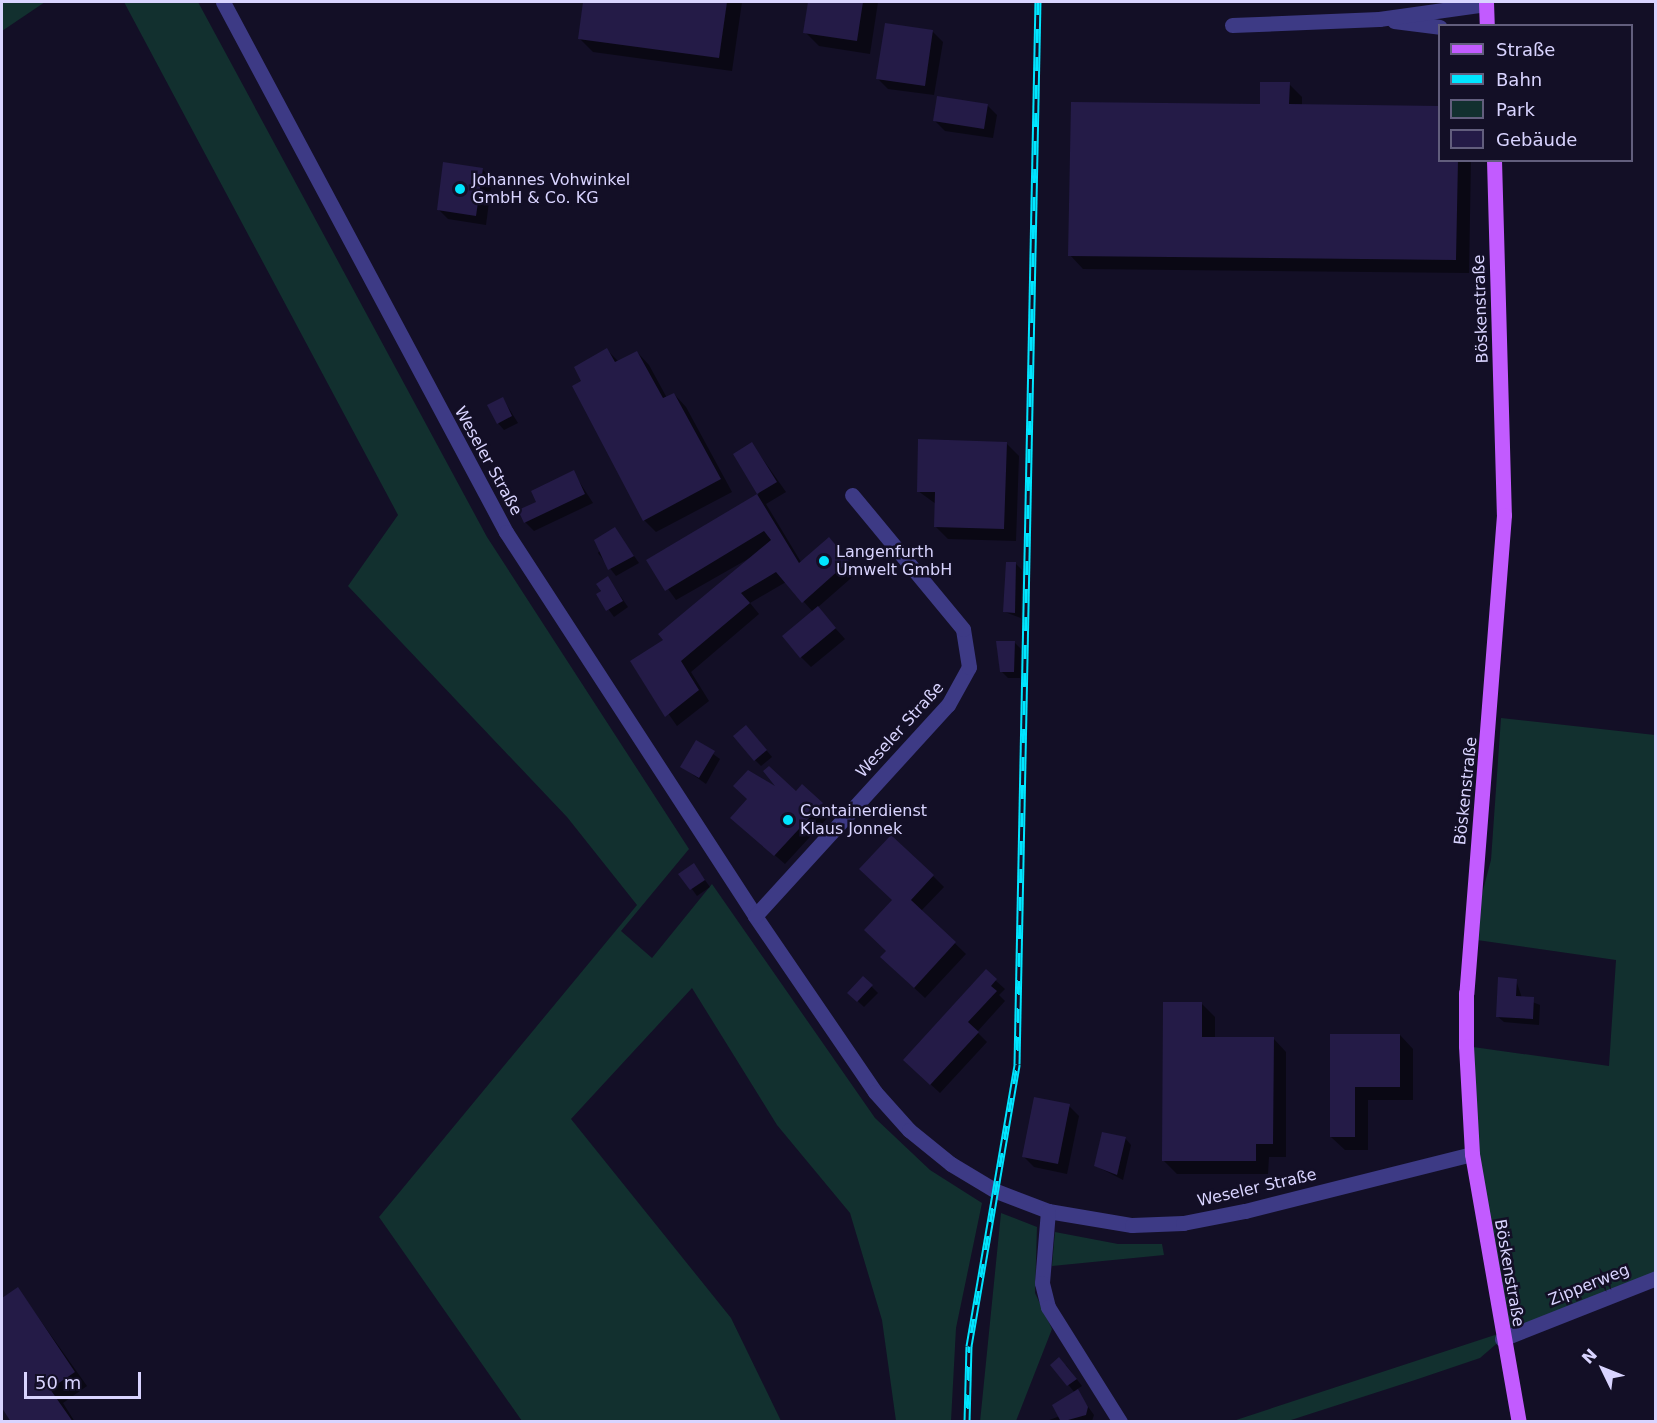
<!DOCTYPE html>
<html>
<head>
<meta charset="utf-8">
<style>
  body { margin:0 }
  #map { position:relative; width:1657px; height:1423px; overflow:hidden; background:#130f26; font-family:"DejaVu Sans",sans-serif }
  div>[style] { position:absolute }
  .green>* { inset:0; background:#12302f }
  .shadow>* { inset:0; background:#0007 }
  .building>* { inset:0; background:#241b47 }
  .minor>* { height:15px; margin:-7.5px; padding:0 7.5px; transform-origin:7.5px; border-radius:7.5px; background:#3d3a85 }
  .major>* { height:15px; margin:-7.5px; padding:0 7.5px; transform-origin:7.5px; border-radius:7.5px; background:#c25bff }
  .rail>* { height:7px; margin-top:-3.5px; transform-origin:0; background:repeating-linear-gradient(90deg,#130f26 0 14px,#00e5ff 0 28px); box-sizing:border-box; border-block:2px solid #00e5ff }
  .dots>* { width:16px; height:16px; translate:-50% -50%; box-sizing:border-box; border:3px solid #130f26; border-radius:50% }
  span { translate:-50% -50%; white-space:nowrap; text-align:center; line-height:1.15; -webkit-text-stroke:5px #130f26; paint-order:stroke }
  .poi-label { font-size:16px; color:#d9d4ff }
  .left { translate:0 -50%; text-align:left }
  .street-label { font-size:16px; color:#d9d4ff }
  .frame { position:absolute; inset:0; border:3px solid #d9d4ff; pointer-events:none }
  .legend { position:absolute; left:1438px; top:24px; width:195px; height:138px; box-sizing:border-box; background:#130f26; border:2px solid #625e7d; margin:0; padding:8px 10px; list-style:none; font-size:18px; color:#d9d4ff }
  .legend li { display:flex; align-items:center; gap:12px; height:30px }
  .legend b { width:30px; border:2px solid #625e7d }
  .north { position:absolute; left:1573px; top:1339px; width:60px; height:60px; -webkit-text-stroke:4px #130f26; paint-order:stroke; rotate:313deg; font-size:16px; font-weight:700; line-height:24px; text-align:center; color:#d9d4ff }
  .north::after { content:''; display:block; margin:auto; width:21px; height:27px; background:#d9d4ff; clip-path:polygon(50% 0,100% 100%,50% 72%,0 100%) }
  .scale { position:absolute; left:24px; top:1372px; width:117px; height:27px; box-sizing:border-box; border:3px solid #d9d4ff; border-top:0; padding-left:8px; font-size:18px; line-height:21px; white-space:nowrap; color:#d9d4ff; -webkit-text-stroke:4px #130f26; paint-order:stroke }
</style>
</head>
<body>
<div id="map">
  <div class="green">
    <i style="clip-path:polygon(2px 2px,45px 2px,2px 31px)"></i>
    <i style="clip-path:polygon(124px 2px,198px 2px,487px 537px,689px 849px,621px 931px,652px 958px,712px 884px,875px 1118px,930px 1170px,982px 1203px,956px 1328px,951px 1421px,896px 1421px,882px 1320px,850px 1213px,777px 1125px,692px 988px,571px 1119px,731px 1318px,781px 1421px,522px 1421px,379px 1217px,637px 905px,567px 817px,348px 586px,398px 515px)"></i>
    <i style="clip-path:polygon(1501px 718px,1655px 735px,1655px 1278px,1502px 1339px,1480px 1358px,1415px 1380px,1288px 1421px,1230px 1422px,1501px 1333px,1466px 1046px,1609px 1066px,1616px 960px,1470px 939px,1491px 860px)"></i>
    <i style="clip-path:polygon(1001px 1213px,1037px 1227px,1035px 1293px,1052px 1329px,1016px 1421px,980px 1422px)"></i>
    <i style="clip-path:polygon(1055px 1232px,1118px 1244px,1162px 1244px,1164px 1255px,1052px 1266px)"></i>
  </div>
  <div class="shadow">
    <i style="clip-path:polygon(584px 2px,742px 2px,732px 71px,593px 52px,579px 38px)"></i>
    <i style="clip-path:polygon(810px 2px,878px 2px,870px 54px,819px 46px,805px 32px)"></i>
    <i style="clip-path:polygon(933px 32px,943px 42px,934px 95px,888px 89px,878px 79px)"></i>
    <i style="clip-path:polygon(1289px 84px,1302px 97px,1302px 106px,1440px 160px,1471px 160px,1469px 273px,1083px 269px,1070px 255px)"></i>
    <i style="clip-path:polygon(987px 105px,997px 115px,993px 138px,945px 131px,935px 121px)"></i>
    <i style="clip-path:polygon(482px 169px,492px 179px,486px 225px,448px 219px,438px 209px)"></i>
    <i style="clip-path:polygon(607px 350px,619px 362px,637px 352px,649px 365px,667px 398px,674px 394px,686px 407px,732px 492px,656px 532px,644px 520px,583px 381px)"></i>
    <i style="clip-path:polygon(503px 399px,518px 423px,504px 430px,498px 423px)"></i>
    <i style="clip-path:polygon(1006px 443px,1019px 456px,1016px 541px,948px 539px,935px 526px,936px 504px,918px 491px)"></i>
    <i style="clip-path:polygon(752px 444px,786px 492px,766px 504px,801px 562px,829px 539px,858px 572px,817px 608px,845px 639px,811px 667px,801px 657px,813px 612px,786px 582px,750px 603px,759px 614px,691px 672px,709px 701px,677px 726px,632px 662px,665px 640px,755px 555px,676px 600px,648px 561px,759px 494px,735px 454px)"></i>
    <i style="clip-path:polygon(573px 472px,593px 503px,534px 531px,525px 522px)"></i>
    <i style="clip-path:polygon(615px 529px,639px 563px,616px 576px,598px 553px)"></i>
    <i style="clip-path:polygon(1016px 564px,1022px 570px,1021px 618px,1005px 612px)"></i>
    <i style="clip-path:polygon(608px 578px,628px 607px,614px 617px,598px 595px)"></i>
    <i style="clip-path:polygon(1014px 642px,1021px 649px,1020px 678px,1008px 678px,1002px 672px)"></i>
    <i style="clip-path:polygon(752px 733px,772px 757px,761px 766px,755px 760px)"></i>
    <i style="clip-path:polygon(696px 742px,720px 759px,706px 784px,682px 767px)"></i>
    <i style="clip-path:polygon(802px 786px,831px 814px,785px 864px,742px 827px,781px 791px,796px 793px)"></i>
    <i style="clip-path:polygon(694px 865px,710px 887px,697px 896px,681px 874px)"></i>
    <i style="clip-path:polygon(933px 876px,944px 887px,921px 911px,966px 954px,925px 998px,893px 968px,887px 951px,866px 930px)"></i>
    <i style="clip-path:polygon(986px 972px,1005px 989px,999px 995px,1005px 1001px,977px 1032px,987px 1042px,940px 1093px,915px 1070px)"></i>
    <i style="clip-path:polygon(863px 978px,878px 993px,864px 1007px,849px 993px)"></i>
    <i style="clip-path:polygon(1516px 980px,1522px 998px,1540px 1005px,1539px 1025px,1504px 1022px,1497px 1016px)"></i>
    <i style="clip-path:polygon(1201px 1003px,1215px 1017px,1215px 1038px,1273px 1038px,1286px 1052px,1286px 1157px,1269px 1157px,1268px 1174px,1177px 1174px,1164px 1161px)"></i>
    <i style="clip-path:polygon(1331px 1035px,1400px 1035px,1413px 1049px,1413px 1100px,1368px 1100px,1368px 1150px,1345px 1150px,1331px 1137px)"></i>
    <i style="clip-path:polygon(1069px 1106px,1079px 1116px,1067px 1174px,1034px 1167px,1024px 1157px)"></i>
    <i style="clip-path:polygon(1125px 1138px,1131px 1145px,1123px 1180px,1096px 1166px)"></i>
    <i style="clip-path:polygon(18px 1289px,87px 1386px,63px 1403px,75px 1422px,13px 1422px,2px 1405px,2px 1300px)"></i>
    <i style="clip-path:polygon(1052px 1365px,1066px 1365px,1082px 1386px,1076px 1390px,1094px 1415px,1092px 1421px,1044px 1422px,1060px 1416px,1075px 1393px)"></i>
  </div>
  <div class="building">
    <i style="clip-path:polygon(583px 2px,727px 2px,719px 58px,578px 39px)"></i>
    <i style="clip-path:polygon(808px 2px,863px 2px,857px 41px,803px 33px)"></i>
    <i style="clip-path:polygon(885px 23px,933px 30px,925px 86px,876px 79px)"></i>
    <i style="clip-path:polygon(1260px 82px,1290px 82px,1289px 104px,1440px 106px,1440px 160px,1458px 160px,1456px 260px,1068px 256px,1071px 102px,1260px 104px)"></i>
    <i style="clip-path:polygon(937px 96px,988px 104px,984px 129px,933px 121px)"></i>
    <i style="clip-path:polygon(443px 162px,483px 168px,476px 216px,437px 210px)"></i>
    <i style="clip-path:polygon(607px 348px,615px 362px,637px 351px,663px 398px,674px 393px,721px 479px,643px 521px,572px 386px,581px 381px,574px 367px)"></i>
    <i style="clip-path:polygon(503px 397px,512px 416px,497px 424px,487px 405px)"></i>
    <i style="clip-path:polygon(918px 439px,1007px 442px,1004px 529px,934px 527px,935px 492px,917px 492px)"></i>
    <i style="clip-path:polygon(752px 442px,777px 482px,757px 494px,799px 563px,829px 537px,849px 561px,802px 603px,776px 572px,741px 593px,750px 603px,681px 661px,699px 690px,665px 717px,630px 661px,663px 640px,658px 634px,771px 540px,764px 531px,665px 591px,646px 560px,757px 494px,733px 454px)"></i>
    <i style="clip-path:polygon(574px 470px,585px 494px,524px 523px,518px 510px,536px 502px,531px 491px)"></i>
    <i style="clip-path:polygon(615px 527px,634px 556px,608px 570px,594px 540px)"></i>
    <i style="clip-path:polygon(1006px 562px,1016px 562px,1015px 613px,1003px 612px)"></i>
    <i style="clip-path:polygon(608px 576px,623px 601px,606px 611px,596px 594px,601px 591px,596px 584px)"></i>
    <i style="clip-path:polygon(818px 606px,836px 628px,800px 658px,782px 636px)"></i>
    <i style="clip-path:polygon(996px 641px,1015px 641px,1014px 672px,1000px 672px)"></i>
    <i style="clip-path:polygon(746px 725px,767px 750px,754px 761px,733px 736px)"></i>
    <i style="clip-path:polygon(696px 740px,715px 751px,699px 778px,680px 767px)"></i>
    <i style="clip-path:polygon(769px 766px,796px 791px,802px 784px,823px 803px,774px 856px,730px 818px,747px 799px,733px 786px,748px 770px,775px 786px,763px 771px)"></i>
    <i style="clip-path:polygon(891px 835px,934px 875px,911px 900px,956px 942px,914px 988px,880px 957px,886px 951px,864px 930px,892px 900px,859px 869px)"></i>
    <i style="clip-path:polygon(694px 863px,705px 880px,690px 890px,678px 874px)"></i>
    <i style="clip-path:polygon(986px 969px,997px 979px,991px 986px,997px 991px,968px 1022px,979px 1032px,930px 1085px,903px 1060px)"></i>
    <i style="clip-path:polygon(863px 976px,873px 985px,857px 1002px,847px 993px)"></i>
    <i style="clip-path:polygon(1498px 977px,1517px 979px,1516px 996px,1534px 997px,1533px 1019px,1496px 1017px)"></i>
    <i style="clip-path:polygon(1163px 1002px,1202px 1002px,1202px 1037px,1274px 1037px,1273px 1144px,1256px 1144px,1256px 1161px,1162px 1161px)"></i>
    <i style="clip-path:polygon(1330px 1034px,1400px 1034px,1400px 1087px,1355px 1087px,1355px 1137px,1330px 1137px)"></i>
    <i style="clip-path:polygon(1034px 1097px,1070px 1104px,1058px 1164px,1022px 1157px)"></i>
    <i style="clip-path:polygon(1102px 1132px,1126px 1137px,1117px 1175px,1094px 1166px)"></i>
    <i style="clip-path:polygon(18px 1287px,75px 1372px,50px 1389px,73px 1422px,11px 1422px,2px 1408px,2px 1298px)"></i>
    <i style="clip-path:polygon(1059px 1357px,1077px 1379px,1067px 1386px,1050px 1365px)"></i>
    <i style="clip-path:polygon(1078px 1389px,1088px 1407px,1086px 1415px,1061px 1422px,1052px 1405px)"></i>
  </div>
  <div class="minor">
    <i style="left:223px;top:2px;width:601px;rotate:61.9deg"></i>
    <i style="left:506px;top:532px;width:458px;rotate:57deg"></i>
    <i style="left:755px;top:916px;width:213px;rotate:55.7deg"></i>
    <i style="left:875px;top:1092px;width:51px;rotate:48.2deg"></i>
    <i style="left:909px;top:1130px;width:54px;rotate:39deg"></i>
    <i style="left:951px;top:1164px;width:52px;rotate:31deg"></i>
    <i style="left:996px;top:1191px;width:56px;rotate:21deg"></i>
    <i style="left:1048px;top:1211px;width:85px;rotate:9.5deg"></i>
    <i style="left:1132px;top:1225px;width:51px;rotate:-2.2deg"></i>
    <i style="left:1183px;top:1223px;width:63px;rotate:-11deg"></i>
    <i style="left:1245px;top:1211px;width:234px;rotate:-14.1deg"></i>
    <i style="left:1394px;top:21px;width:46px;rotate:7.4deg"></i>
    <i style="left:1232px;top:25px;width:147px;rotate:-2.3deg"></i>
    <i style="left:1379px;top:19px;width:108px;rotate:-8deg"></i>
    <i style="left:755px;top:916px;width:286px;rotate:-47.6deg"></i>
    <i style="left:948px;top:705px;width:43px;rotate:-61.1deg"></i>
    <i style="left:969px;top:667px;width:38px;rotate:-99deg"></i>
    <i style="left:963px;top:629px;width:174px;rotate:-129.6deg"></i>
    <i style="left:1048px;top:1211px;width:72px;rotate:94.8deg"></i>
    <i style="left:1042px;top:1283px;width:25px;rotate:76deg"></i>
    <i style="left:1048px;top:1307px;width:136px;rotate:57.9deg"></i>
    <i style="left:1502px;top:1339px;width:166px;rotate:-21.6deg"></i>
  </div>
  <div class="major">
    <i style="left:1486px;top:2px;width:24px;rotate:88deg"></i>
    <i style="left:1494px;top:160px;width:355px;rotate:88.4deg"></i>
    <i style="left:1504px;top:515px;width:480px;rotate:94.5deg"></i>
    <i style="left:1466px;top:993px;width:53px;rotate:90deg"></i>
    <i style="left:1466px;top:1046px;width:108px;rotate:86.8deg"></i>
    <i style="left:1472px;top:1154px;width:272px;rotate:80.1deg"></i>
  </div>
  <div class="rail">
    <i style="left:967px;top:1422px;width:76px;rotate:-88.5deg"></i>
    <i style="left:969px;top:1346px;width:286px;rotate:-80.3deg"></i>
    <i style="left:1017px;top:1064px;width:1062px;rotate:-88.87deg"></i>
  </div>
  <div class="dots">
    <i style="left:460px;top:189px;background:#00e5ff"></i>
    <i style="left:824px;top:561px;background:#00e5ff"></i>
    <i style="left:788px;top:820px;background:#00e5ff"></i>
  </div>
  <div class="poi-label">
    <span class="left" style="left:472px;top:189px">Johannes Vohwinkel<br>GmbH &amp; Co. KG</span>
    <span class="left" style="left:836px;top:561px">Langenfurth<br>Umwelt GmbH</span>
    <span class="left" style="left:800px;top:820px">Containerdienst<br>Klaus Jonnek</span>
  </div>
  <div class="street-label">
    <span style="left:1481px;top:309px;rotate:-92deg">Böskenstraße</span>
    <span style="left:488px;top:461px;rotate:61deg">Weseler Straße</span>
    <span style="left:900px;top:730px;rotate:-48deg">Weseler Straße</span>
    <span style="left:1466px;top:791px;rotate:-84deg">Böskenstraße</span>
    <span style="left:1257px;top:1188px;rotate:-13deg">Weseler Straße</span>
    <span style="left:1509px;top:1273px;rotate:80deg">Böskenstraße</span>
    <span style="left:1589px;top:1285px;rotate:-22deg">Zipperweg</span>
  </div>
  <div class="frame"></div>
  <ul class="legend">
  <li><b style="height:8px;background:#c25bff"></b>Straße</li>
  <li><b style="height:8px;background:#00e5ff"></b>Bahn</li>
  <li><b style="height:16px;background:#12302f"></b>Park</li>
  <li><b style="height:16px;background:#241b47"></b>Gebäude</li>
  </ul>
  <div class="north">N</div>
  <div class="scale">50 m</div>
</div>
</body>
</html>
